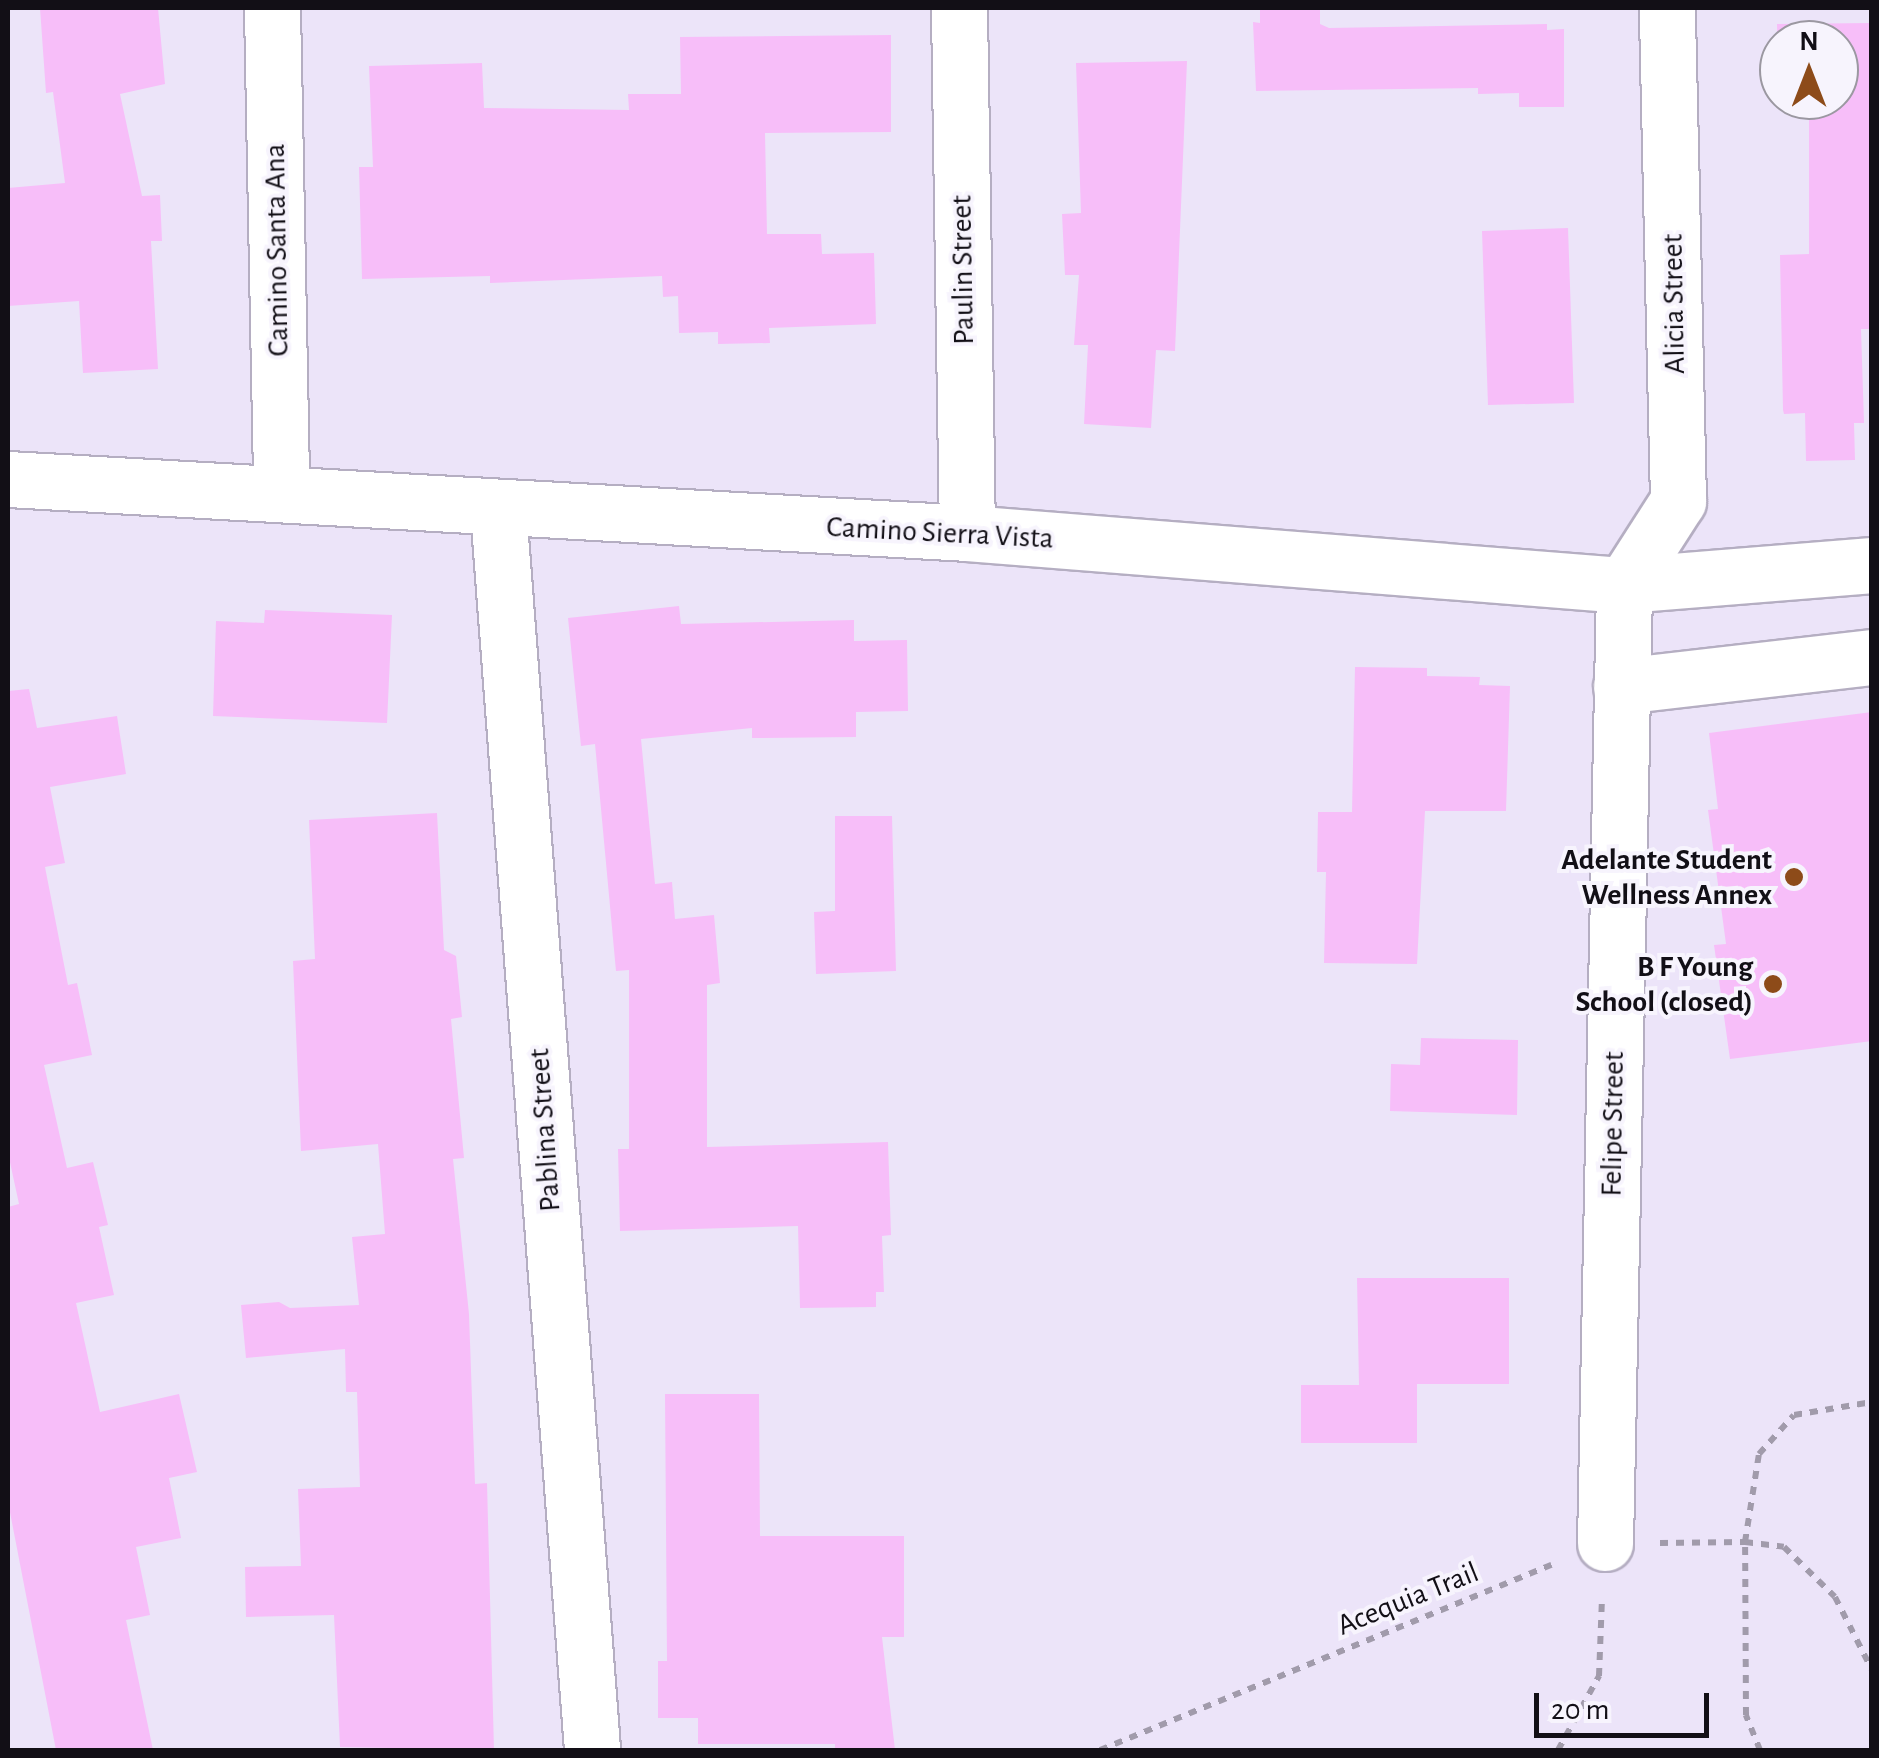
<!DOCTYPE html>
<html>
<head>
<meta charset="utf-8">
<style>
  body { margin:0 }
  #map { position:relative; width:1879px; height:1758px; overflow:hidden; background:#ece4f9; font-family:"Alegreya Sans",sans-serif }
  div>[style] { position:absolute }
  .building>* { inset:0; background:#f7bef9 }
  .path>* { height:6px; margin-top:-3px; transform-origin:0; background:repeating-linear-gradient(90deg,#a19bab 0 8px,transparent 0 16px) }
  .roads { filter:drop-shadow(2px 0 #b5aec2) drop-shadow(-2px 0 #b5aec2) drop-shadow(0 2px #b5aec2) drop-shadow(0 -2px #b5aec2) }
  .minor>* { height:55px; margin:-27.5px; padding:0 27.5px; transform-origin:27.5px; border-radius:27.5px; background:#fff }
  .dots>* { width:28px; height:28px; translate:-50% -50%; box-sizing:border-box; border:5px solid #f7f4fd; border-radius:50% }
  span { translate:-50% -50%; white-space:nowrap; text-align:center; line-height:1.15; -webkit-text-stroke:8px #f7f4fd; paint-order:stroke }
  .street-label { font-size:30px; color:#120f16 }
  .poi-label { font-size:30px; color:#120f16; font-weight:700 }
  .right { translate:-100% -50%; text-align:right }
  .frame { position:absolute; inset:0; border:10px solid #120f16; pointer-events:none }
  .north { position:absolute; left:1759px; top:20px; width:100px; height:100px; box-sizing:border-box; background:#f7f4fd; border:2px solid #9b98a1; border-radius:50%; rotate:0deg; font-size:28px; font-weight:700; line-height:40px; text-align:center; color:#120f16 }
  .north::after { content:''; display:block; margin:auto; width:35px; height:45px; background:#8d4b19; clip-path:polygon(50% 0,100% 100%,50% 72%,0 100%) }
  .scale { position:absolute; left:1534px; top:1693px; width:175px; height:45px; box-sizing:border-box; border:5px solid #120f16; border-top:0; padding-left:12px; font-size:30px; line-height:35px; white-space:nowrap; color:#120f16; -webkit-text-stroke:8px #f7f4fd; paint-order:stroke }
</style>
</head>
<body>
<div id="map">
  <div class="building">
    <i style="clip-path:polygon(40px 8px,158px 8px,165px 84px,120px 94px,142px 196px,160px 195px,162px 241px,151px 241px,158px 369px,83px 373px,79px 301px,8px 306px,8px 188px,65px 183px,53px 92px,46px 93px)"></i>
    <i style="clip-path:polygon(1260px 8px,1320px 8px,1320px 24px,1329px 28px,1547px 24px,1547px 30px,1564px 29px,1564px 107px,1519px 107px,1519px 93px,1478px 94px,1478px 88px,1256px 91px,1253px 22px,1260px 23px)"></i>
    <i style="clip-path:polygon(evenodd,1871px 23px,1872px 329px,1861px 329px,1864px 423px,1854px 423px,1855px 460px,1806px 461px,1805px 413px,1784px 414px,1783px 410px,1780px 255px,1809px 254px,1809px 105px,1779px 105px,1777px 24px,1871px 23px,1779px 40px,1839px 40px,1839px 100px,1779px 100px,1779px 40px)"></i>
    <i style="clip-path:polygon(891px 35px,891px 132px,765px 133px,767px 234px,821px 234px,822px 254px,874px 253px,876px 324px,769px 328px,770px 343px,718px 344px,718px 332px,679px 333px,678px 296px,663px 297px,662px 276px,490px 283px,490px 276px,362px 279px,359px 167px,373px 167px,369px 66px,482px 63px,484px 108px,629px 110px,628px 94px,681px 94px,680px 37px)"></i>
    <i style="clip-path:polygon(1187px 61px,1175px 351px,1156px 350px,1151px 428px,1084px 424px,1088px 345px,1074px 345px,1079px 275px,1065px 275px,1062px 214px,1081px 213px,1076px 63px)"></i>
    <i style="clip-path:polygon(1568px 228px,1574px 403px,1488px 405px,1482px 231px)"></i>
    <i style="clip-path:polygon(679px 606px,681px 624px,854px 620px,854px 641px,907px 640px,908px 711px,856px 712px,856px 737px,752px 738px,752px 728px,641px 739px,655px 884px,672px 882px,675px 919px,714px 915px,720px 983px,707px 985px,707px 1147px,888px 1142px,891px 1235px,882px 1236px,884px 1292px,876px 1292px,876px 1307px,800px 1308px,798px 1226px,620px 1231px,618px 1149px,629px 1149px,629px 970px,616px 971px,595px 744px,581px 746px,568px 618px)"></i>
    <i style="clip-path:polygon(265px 610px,392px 615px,387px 723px,213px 716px,216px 621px,264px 623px)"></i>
    <i style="clip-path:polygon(1355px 667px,1427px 668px,1427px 676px,1480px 677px,1479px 685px,1510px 686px,1506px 811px,1425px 811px,1417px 964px,1324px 963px,1326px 872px,1317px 872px,1318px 812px,1352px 812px)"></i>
    <i style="clip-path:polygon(29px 689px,37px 728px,117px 716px,126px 774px,50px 787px,65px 863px,45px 867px,68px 985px,77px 983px,92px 1055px,44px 1065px,67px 1168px,93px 1162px,108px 1225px,99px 1227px,114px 1295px,76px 1303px,100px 1412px,179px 1394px,197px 1472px,169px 1478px,181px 1538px,136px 1547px,150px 1615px,126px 1620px,153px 1750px,56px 1750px,8px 1502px,8px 1207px,19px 1204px,8px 1153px,8px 691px)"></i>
    <i style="clip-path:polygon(1872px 712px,1872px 1041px,1730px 1059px,1714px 945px,1726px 944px,1708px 810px,1718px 809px,1709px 733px)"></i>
    <i style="clip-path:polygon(437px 813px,444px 950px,456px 956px,462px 1017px,451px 1019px,464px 1158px,453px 1159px,469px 1314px,475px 1484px,487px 1483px,494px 1750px,340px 1747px,334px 1615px,246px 1617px,245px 1567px,301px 1566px,298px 1489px,360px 1487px,357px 1392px,346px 1392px,345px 1349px,246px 1358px,241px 1305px,279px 1302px,290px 1308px,359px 1305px,352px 1237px,385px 1234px,378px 1144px,301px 1151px,293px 961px,315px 959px,309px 820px)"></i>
    <i style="clip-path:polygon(835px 816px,892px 816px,896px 971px,816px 974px,814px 912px,835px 911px)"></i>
    <i style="clip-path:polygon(1421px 1038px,1518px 1040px,1517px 1115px,1390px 1111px,1391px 1064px,1420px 1065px)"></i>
    <i style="clip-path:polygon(1357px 1278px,1509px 1278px,1509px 1384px,1417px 1384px,1417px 1443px,1301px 1443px,1301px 1385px,1359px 1385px)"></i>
    <i style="clip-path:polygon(665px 1394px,759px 1394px,760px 1536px,904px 1536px,904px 1637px,882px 1637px,895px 1750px,835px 1750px,835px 1744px,698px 1744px,698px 1718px,658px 1718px,658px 1661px,667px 1661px)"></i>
  </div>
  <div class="path">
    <i style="left:1660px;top:1543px;width:85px;rotate:-0.7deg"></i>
    <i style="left:1745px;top:1542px;width:89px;rotate:-81deg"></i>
    <i style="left:1759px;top:1454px;width:52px;rotate:-48.1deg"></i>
    <i style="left:1794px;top:1415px;width:79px;rotate:-9.5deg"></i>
    <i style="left:1100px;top:1750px;width:488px;rotate:-22.3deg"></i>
    <i style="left:1558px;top:1750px;width:85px;rotate:-61deg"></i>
    <i style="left:1599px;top:1676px;width:77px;rotate:-87.8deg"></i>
    <i style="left:1760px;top:1750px;width:38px;rotate:-112deg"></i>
    <i style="left:1746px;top:1715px;width:173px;rotate:-90.3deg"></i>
    <i style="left:1745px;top:1542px;width:39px;rotate:7deg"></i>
    <i style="left:1784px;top:1547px;width:71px;rotate:44.4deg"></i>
    <i style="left:1835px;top:1597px;width:82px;rotate:63.1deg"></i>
  </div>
  <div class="roads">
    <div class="minor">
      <i style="left:272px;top:8px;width:484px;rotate:88.9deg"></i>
      <i style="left:959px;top:8px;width:525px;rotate:89.13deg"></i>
      <i style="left:8px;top:479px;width:961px;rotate:3.22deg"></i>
      <i style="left:967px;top:533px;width:659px;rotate:4.53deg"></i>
      <i style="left:1624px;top:585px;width:249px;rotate:-4.6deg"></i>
      <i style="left:498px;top:510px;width:1244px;rotate:85.66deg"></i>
      <i style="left:1621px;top:686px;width:253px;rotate:-6.6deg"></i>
      <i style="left:1605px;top:1543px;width:958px;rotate:-88.86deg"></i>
      <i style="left:1624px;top:585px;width:100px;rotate:-57.3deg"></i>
      <i style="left:1678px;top:501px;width:493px;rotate:-91.3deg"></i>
    </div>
  </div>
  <div class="dots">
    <i style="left:1794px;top:877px;background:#8d4b19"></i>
    <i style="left:1773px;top:984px;background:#8d4b19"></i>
  </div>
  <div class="street-label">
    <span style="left:277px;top:250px;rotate:-91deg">Camino Santa Ana</span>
    <span style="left:963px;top:270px;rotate:-91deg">Paulin Street</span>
    <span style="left:1674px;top:304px;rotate:-91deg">Alicia Street</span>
    <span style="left:940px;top:533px;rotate:3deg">Camino Sierra Vista</span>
    <span style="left:1613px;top:1124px;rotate:-89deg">Felipe Street</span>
    <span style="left:545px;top:1130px;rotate:-94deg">Pablina Street</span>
    <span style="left:1408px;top:1599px;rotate:-22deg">Acequia Trail</span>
  </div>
  <div class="poi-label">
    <span class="right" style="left:1772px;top:877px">Adelante Student<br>Wellness Annex</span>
    <span class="right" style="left:1753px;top:984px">B F Young<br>School (closed)</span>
  </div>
  <div class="frame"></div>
  <div class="north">N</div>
  <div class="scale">20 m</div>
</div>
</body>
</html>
